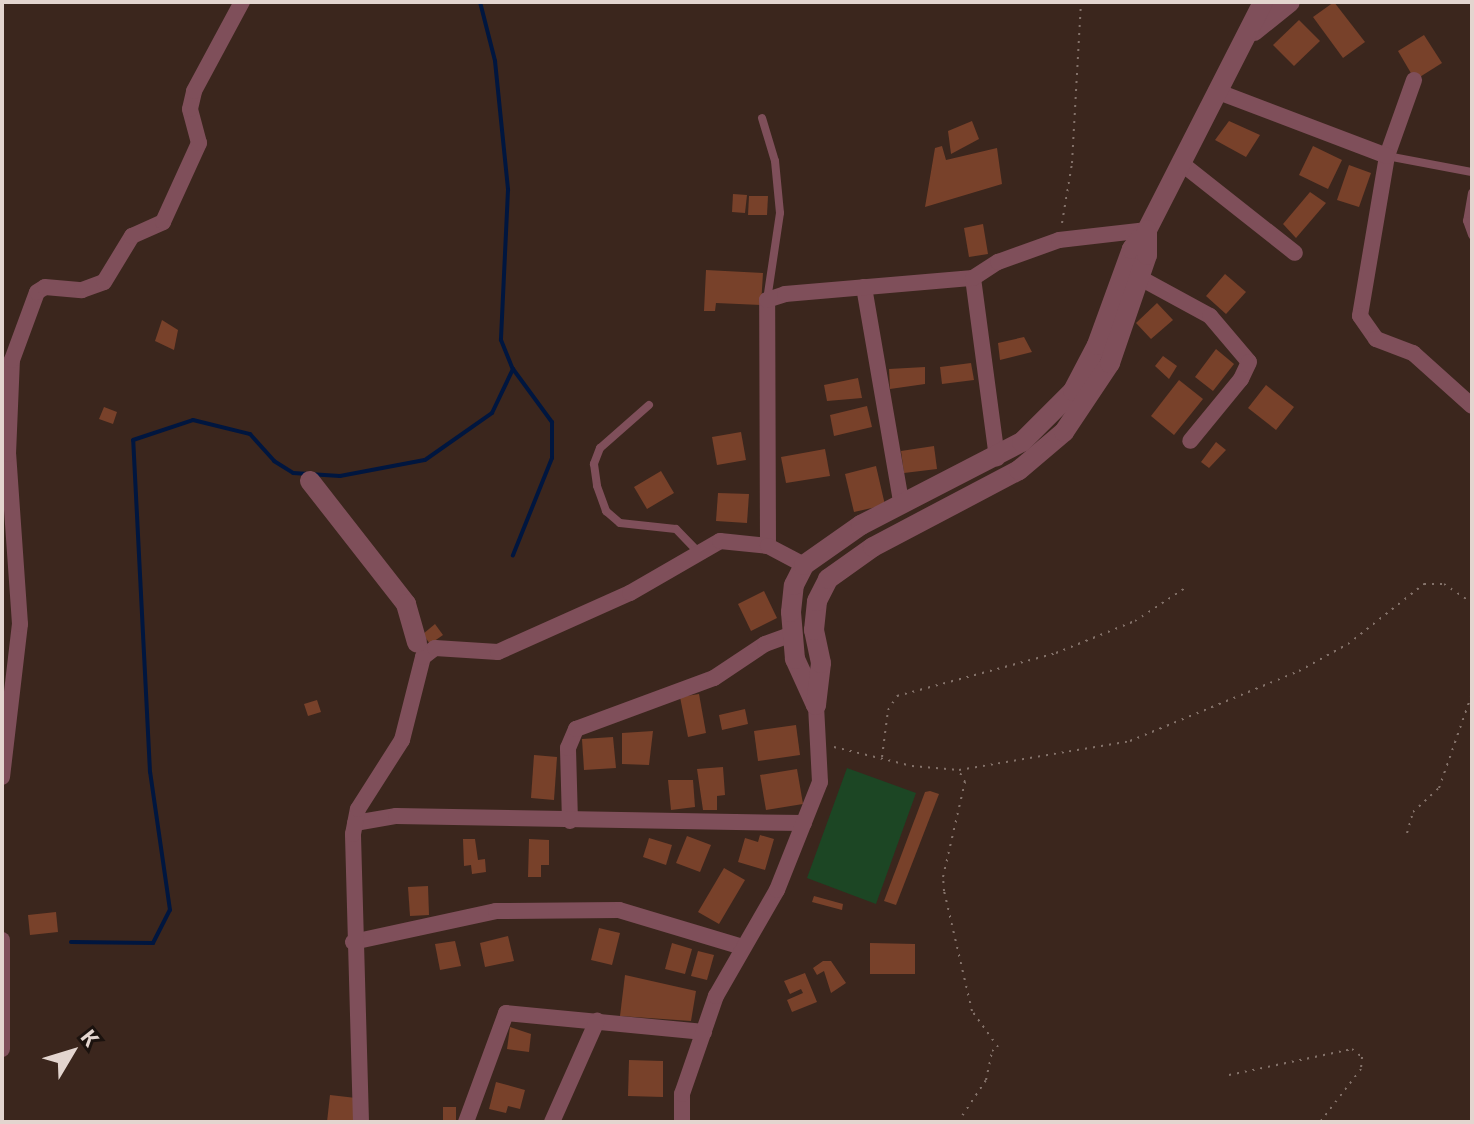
<!DOCTYPE html>
<html>
<head>
<meta charset="utf-8">
<style>
  body { margin:0 }
  #map { position:relative; width:1474px; height:1124px; overflow:hidden; background:#3b261d; font-family:"Exo 2",sans-serif }
  div>[style] { position:absolute }
  .green>* { inset:0; background:#1c4624 }
  .stream>* { height:4px; margin:-2px; padding:0 2px; transform-origin:2px; border-radius:2px; background:#00163f }
  .building>* { inset:0; background:#78412a }
  .path>* { height:2px; margin-top:-1px; transform-origin:0; background:repeating-linear-gradient(90deg,#84726a 0 2px,transparent 0 8px) }
  .service>* { height:8px; margin:-4px; padding:0 4px; transform-origin:4px; border-radius:4px; background:#7f4f5a }
  .minor>* { height:16px; margin:-8px; padding:0 8px; transform-origin:8px; border-radius:8px; background:#7f4f5a }
  .tertiary>* { height:20px; margin:-10px; padding:0 10px; transform-origin:10px; border-radius:10px; background:#7f4f5a }
  span { translate:-50% -50%; white-space:nowrap; text-align:center; line-height:1.15; -webkit-text-stroke:7px #1b120e; paint-order:stroke }
  .frame { position:absolute; inset:0; border:4px solid #e3d5cf; pointer-events:none }
  .north { position:absolute; left:32px; top:1012px; width:80px; height:80px; -webkit-text-stroke:6px #1b120e; paint-order:stroke; rotate:52deg; font-size:22px; font-weight:700; line-height:32px; text-align:center; color:#e3d5cf }
  .north::after { content:''; display:block; margin:auto; width:28px; height:36px; background:#e3d5cf; clip-path:polygon(50% 0,100% 100%,50% 72%,0 100%) }
</style>
</head>
<body>
<div id="map">
  <div class="green">
    <i style="clip-path:polygon(847px 768px,916px 793px,876px 904px,807px 878px)"></i>
  </div>
  <div class="stream">
    <i style="left:480px;top:2px;width:61px;rotate:75.7deg"></i>
    <i style="left:495px;top:61px;width:130px;rotate:84.2deg"></i>
    <i style="left:508px;top:190px;width:150px;rotate:92.7deg"></i>
    <i style="left:501px;top:340px;width:31px;rotate:68deg"></i>
    <i style="left:513px;top:369px;width:66px;rotate:53.7deg"></i>
    <i style="left:552px;top:422px;width:36px;rotate:90deg"></i>
    <i style="left:552px;top:458px;width:105px;rotate:111.9deg"></i>
    <i style="left:71px;top:942px;width:82px;rotate:0.7deg"></i>
    <i style="left:153px;top:943px;width:37px;rotate:-63deg"></i>
    <i style="left:170px;top:910px;width:139px;rotate:-98.2deg"></i>
    <i style="left:150px;top:772px;width:332px;rotate:-92.9deg"></i>
    <i style="left:133px;top:440px;width:63px;rotate:-18.4deg"></i>
    <i style="left:193px;top:420px;width:59px;rotate:13.8deg"></i>
    <i style="left:250px;top:434px;width:36px;rotate:48deg"></i>
    <i style="left:274px;top:461px;width:22px;rotate:32deg"></i>
    <i style="left:293px;top:473px;width:47px;rotate:3.7deg"></i>
    <i style="left:340px;top:476px;width:86px;rotate:-10.7deg"></i>
    <i style="left:425px;top:460px;width:82px;rotate:-35deg"></i>
    <i style="left:492px;top:413px;width:49px;rotate:-64.5deg"></i>
  </div>
  <div class="building">
    <i style="clip-path:polygon(1334px 2px,1365px 42px,1343px 58px,1313px 17px)"></i>
    <i style="clip-path:polygon(1299px 20px,1320px 41px,1294px 66px,1273px 45px)"></i>
    <i style="clip-path:polygon(1424px 35px,1442px 63px,1415px 80px,1398px 51px)"></i>
    <i style="clip-path:polygon(972px 121px,979px 139px,951px 154px,948px 131px)"></i>
    <i style="clip-path:polygon(1229px 121px,1260px 135px,1246px 157px,1215px 140px)"></i>
    <i style="clip-path:polygon(942px 146px,946px 160px,997px 148px,1002px 184px,925px 207px,935px 148px)"></i>
    <i style="clip-path:polygon(1313px 146px,1342px 160px,1328px 189px,1299px 175px)"></i>
    <i style="clip-path:polygon(1349px 165px,1371px 173px,1359px 207px,1337px 200px)"></i>
    <i style="clip-path:polygon(1310px 192px,1326px 203px,1296px 238px,1283px 224px)"></i>
    <i style="clip-path:polygon(733px 194px,747px 195px,745px 213px,732px 212px)"></i>
    <i style="clip-path:polygon(749px 196px,768px 196px,767px 215px,748px 215px)"></i>
    <i style="clip-path:polygon(983px 224px,988px 254px,969px 257px,964px 228px)"></i>
    <i style="clip-path:polygon(706px 270px,763px 273px,761px 305px,716px 303px,715px 311px,704px 311px)"></i>
    <i style="clip-path:polygon(1225px 274px,1246px 292px,1226px 314px,1206px 296px)"></i>
    <i style="clip-path:polygon(1157px 303px,1173px 320px,1151px 339px,1136px 323px)"></i>
    <i style="clip-path:polygon(162px 320px,178px 330px,174px 350px,155px 341px)"></i>
    <i style="clip-path:polygon(1024px 337px,1032px 352px,1000px 360px,998px 343px)"></i>
    <i style="clip-path:polygon(1216px 349px,1234px 364px,1213px 391px,1195px 377px)"></i>
    <i style="clip-path:polygon(1163px 356px,1177px 366px,1169px 379px,1155px 366px)"></i>
    <i style="clip-path:polygon(971px 363px,974px 380px,942px 384px,940px 367px)"></i>
    <i style="clip-path:polygon(925px 367px,925px 384px,890px 389px,889px 369px)"></i>
    <i style="clip-path:polygon(858px 378px,862px 398px,827px 401px,824px 385px)"></i>
    <i style="clip-path:polygon(1179px 380px,1203px 399px,1174px 435px,1151px 416px)"></i>
    <i style="clip-path:polygon(1266px 385px,1294px 407px,1276px 430px,1248px 408px)"></i>
    <i style="clip-path:polygon(867px 406px,872px 427px,834px 436px,830px 415px)"></i>
    <i style="clip-path:polygon(104px 407px,117px 412px,113px 424px,99px 419px)"></i>
    <i style="clip-path:polygon(741px 432px,746px 460px,717px 465px,712px 437px)"></i>
    <i style="clip-path:polygon(1216px 442px,1226px 450px,1209px 468px,1201px 462px)"></i>
    <i style="clip-path:polygon(934px 446px,937px 469px,904px 473px,901px 451px)"></i>
    <i style="clip-path:polygon(825px 449px,830px 476px,786px 483px,781px 457px)"></i>
    <i style="clip-path:polygon(876px 466px,885px 505px,854px 512px,845px 474px)"></i>
    <i style="clip-path:polygon(661px 471px,674px 493px,647px 509px,634px 487px)"></i>
    <i style="clip-path:polygon(718px 493px,749px 494px,747px 523px,716px 521px)"></i>
    <i style="clip-path:polygon(764px 591px,777px 618px,751px 631px,738px 604px)"></i>
    <i style="clip-path:polygon(435px 624px,443px 635px,430px 644px,423px 634px)"></i>
    <i style="clip-path:polygon(699px 694px,706px 733px,688px 737px,680px 697px)"></i>
    <i style="clip-path:polygon(317px 700px,321px 712px,308px 716px,304px 704px)"></i>
    <i style="clip-path:polygon(745px 709px,748px 724px,722px 730px,719px 715px)"></i>
    <i style="clip-path:polygon(796px 725px,800px 755px,758px 761px,754px 731px)"></i>
    <i style="clip-path:polygon(653px 731px,649px 765px,622px 764px,622px 733px)"></i>
    <i style="clip-path:polygon(613px 737px,616px 768px,584px 770px,582px 739px)"></i>
    <i style="clip-path:polygon(534px 755px,557px 757px,554px 800px,531px 798px)"></i>
    <i style="clip-path:polygon(723px 767px,725px 795px,717px 796px,717px 810px,703px 810px,697px 769px)"></i>
    <i style="clip-path:polygon(797px 769px,803px 804px,766px 810px,760px 775px)"></i>
    <i style="clip-path:polygon(668px 780px,693px 780px,695px 807px,671px 810px)"></i>
    <i style="clip-path:polygon(930px 791px,939px 794px,896px 905px,884px 901px,925px 792px)"></i>
    <i style="clip-path:polygon(760px 835px,774px 839px,765px 870px,738px 862px,745px 838px,758px 842px)"></i>
    <i style="clip-path:polygon(687px 836px,711px 845px,700px 872px,676px 863px)"></i>
    <i style="clip-path:polygon(649px 838px,672px 845px,666px 865px,643px 857px)"></i>
    <i style="clip-path:polygon(463px 839px,475px 839px,478px 860px,485px 859px,486px 872px,472px 874px,471px 865px,464px 866px)"></i>
    <i style="clip-path:polygon(529px 839px,549px 840px,549px 865px,541px 865px,541px 877px,528px 877px)"></i>
    <i style="clip-path:polygon(724px 868px,745px 880px,719px 924px,698px 912px)"></i>
    <i style="clip-path:polygon(428px 886px,429px 915px,410px 916px,408px 887px)"></i>
    <i style="clip-path:polygon(814px 896px,843px 904px,842px 910px,812px 902px)"></i>
    <i style="clip-path:polygon(56px 912px,58px 932px,30px 935px,28px 915px)"></i>
    <i style="clip-path:polygon(599px 928px,620px 933px,612px 965px,591px 960px)"></i>
    <i style="clip-path:polygon(508px 936px,514px 961px,485px 967px,480px 943px)"></i>
    <i style="clip-path:polygon(455px 941px,461px 966px,440px 970px,435px 944px)"></i>
    <i style="clip-path:polygon(672px 943px,692px 949px,685px 974px,665px 969px)"></i>
    <i style="clip-path:polygon(870px 943px,915px 944px,915px 974px,870px 974px)"></i>
    <i style="clip-path:polygon(698px 951px,714px 955px,707px 980px,691px 976px)"></i>
    <i style="clip-path:polygon(823px 961px,831px 961px,846px 983px,831px 993px,824px 971px,817px 975px,813px 968px)"></i>
    <i style="clip-path:polygon(805px 973px,817px 1002px,792px 1012px,787px 1000px,803px 993px,801px 989px,790px 994px,784px 981px)"></i>
    <i style="clip-path:polygon(625px 975px,696px 991px,691px 1021px,620px 1016px)"></i>
    <i style="clip-path:polygon(510px 1027px,531px 1034px,529px 1052px,507px 1049px)"></i>
    <i style="clip-path:polygon(629px 1060px,663px 1061px,663px 1097px,628px 1096px)"></i>
    <i style="clip-path:polygon(496px 1082px,525px 1090px,520px 1109px,508px 1106px,506px 1113px,489px 1109px)"></i>
    <i style="clip-path:polygon(330px 1095px,356px 1098px,354px 1122px,327px 1122px)"></i>
    <i style="clip-path:polygon(443px 1107px,456px 1107px,456px 1122px,443px 1122px)"></i>
  </div>
  <div class="path">
    <i style="left:1062px;top:223px;width:61px;rotate:-80.5deg"></i>
    <i style="left:1072px;top:163px;width:161px;rotate:-86.8deg"></i>
    <i style="left:834px;top:747px;width:80px;rotate:13.7deg"></i>
    <i style="left:912px;top:766px;width:47px;rotate:4.9deg"></i>
    <i style="left:959px;top:770px;width:173px;rotate:-9.6deg"></i>
    <i style="left:1130px;top:741px;width:183px;rotate:-22.5deg"></i>
    <i style="left:1299px;top:671px;width:56px;rotate:-28.9deg"></i>
    <i style="left:1348px;top:644px;width:97px;rotate:-38.3deg"></i>
    <i style="left:1424px;top:584px;width:20px"></i>
    <i style="left:1444px;top:584px;width:34px;rotate:34deg"></i>
    <i style="left:882px;top:757px;width:47px;rotate:-82.7deg"></i>
    <i style="left:888px;top:710px;width:17px;rotate:-57deg"></i>
    <i style="left:897px;top:696px;width:165px;rotate:-15.1deg"></i>
    <i style="left:1056px;top:653px;width:85px;rotate:-22.1deg"></i>
    <i style="left:1135px;top:621px;width:60px;rotate:-33.4deg"></i>
    <i style="left:1407px;top:833px;width:22px;rotate:-74deg"></i>
    <i style="left:1413px;top:812px;width:35px;rotate:-43deg"></i>
    <i style="left:1439px;top:788px;width:100px;rotate:-70.7deg"></i>
    <i style="left:1229px;top:1075px;width:126px;rotate:-11.9deg"></i>
    <i style="left:1352px;top:1049px;width:13px;rotate:39deg"></i>
    <i style="left:1362px;top:1057px;width:12px;rotate:95deg"></i>
    <i style="left:1361px;top:1069px;width:67px;rotate:127.7deg"></i>
    <i style="left:958px;top:1122px;width:50px;rotate:-56.3deg"></i>
    <i style="left:986px;top:1080px;width:30px;rotate:-78deg"></i>
    <i style="left:992px;top:1051px;width:7px;rotate:-34deg"></i>
    <i style="left:998px;top:1047px;width:44px;rotate:-125.8deg"></i>
    <i style="left:972px;top:1011px;width:123px;rotate:-103.1deg"></i>
    <i style="left:944px;top:891px;width:14px;rotate:-94deg"></i>
    <i style="left:943px;top:877px;width:98px;rotate:-77deg"></i>
    <i style="left:965px;top:782px;width:13px;rotate:-119deg"></i>
  </div>
  <div class="service">
    <i style="left:762px;top:118px;width:45px;rotate:73.2deg"></i>
    <i style="left:775px;top:161px;width:52px;rotate:84.5deg"></i>
    <i style="left:780px;top:213px;width:88px;rotate:98.5deg"></i>
    <i style="left:1387px;top:156px;width:86px;rotate:10.7deg"></i>
    <i style="left:1472px;top:193px;width:28px;rotate:100deg"></i>
    <i style="left:1467px;top:221px;width:15px;rotate:70deg"></i>
    <i style="left:649px;top:405px;width:65px;rotate:138.7deg"></i>
    <i style="left:600px;top:448px;width:17px;rotate:111deg"></i>
    <i style="left:594px;top:464px;width:22px;rotate:82deg"></i>
    <i style="left:597px;top:486px;width:27px;rotate:70deg"></i>
    <i style="left:606px;top:511px;width:18px;rotate:41deg"></i>
    <i style="left:620px;top:523px;width:56px;rotate:6.1deg"></i>
    <i style="left:676px;top:529px;width:29px;rotate:46deg"></i>
  </div>
  <div class="minor">
    <i style="left:1414px;top:80px;width:81px;rotate:109.6deg"></i>
    <i style="left:1387px;top:156px;width:162px;rotate:99.6deg"></i>
    <i style="left:1360px;top:316px;width:28px;rotate:55deg"></i>
    <i style="left:1376px;top:339px;width:40px;rotate:21deg"></i>
    <i style="left:1413px;top:353px;width:79px;rotate:41.9deg"></i>
    <i style="left:1216px;top:91px;width:183px;rotate:20.8deg"></i>
    <i style="left:1181px;top:163px;width:145px;rotate:38.3deg"></i>
    <i style="left:1131px;top:273px;width:90px;rotate:28.6deg"></i>
    <i style="left:1210px;top:316px;width:60px;rotate:49.7deg"></i>
    <i style="left:1249px;top:362px;width:19px;rotate:115deg"></i>
    <i style="left:1241px;top:379px;width:80px;rotate:129.4deg"></i>
    <i style="left:973px;top:278px;width:182px;rotate:82.4deg"></i>
    <i style="left:864px;top:287px;width:222px;rotate:80.2deg"></i>
    <i style="left:768px;top:546px;width:246px;rotate:-90.2deg"></i>
    <i style="left:767px;top:300px;width:19px;rotate:-18deg"></i>
    <i style="left:785px;top:294px;width:189px;rotate:-4.9deg"></i>
    <i style="left:973px;top:278px;width:30px;rotate:-33deg"></i>
    <i style="left:998px;top:262px;width:65px;rotate:-19.8deg"></i>
    <i style="left:1059px;top:240px;width:89px;rotate:-6.5deg"></i>
    <i style="left:2px;top:777px;width:154px;rotate:-83.3deg"></i>
    <i style="left:20px;top:624px;width:170px;rotate:-94deg"></i>
    <i style="left:8px;top:454px;width:94px;rotate:-87.6deg"></i>
    <i style="left:12px;top:360px;width:72px;rotate:-69.8deg"></i>
    <i style="left:37px;top:292px;width:9px;rotate:-32deg"></i>
    <i style="left:45px;top:287px;width:37px;rotate:5deg"></i>
    <i style="left:82px;top:290px;width:23px;rotate:-20deg"></i>
    <i style="left:104px;top:282px;width:54px;rotate:-58.7deg"></i>
    <i style="left:132px;top:236px;width:34px;rotate:-24deg"></i>
    <i style="left:163px;top:222px;width:87px;rotate:-65.5deg"></i>
    <i style="left:199px;top:143px;width:35px;rotate:-105deg"></i>
    <i style="left:190px;top:109px;width:18px;rotate:-77deg"></i>
    <i style="left:194px;top:91px;width:101px;rotate:-61.7deg"></i>
    <i style="left:570px;top:821px;width:73px;rotate:-91.6deg"></i>
    <i style="left:568px;top:748px;width:21px;rotate:-67deg"></i>
    <i style="left:576px;top:729px;width:147px;rotate:-20.3deg"></i>
    <i style="left:714px;top:678px;width:61px;rotate:-33.7deg"></i>
    <i style="left:765px;top:644px;width:30px;rotate:-20deg"></i>
    <i style="left:355px;top:823px;width:42px;rotate:-9.7deg"></i>
    <i style="left:396px;top:816px;width:408px;rotate:1deg"></i>
    <i style="left:2px;top:940px;width:109px;rotate:90deg"></i>
    <i style="left:353px;top:942px;width:146px;rotate:-12.2deg"></i>
    <i style="left:496px;top:911px;width:123px;rotate:-0.5deg"></i>
    <i style="left:619px;top:910px;width:128px;rotate:16.7deg"></i>
    <i style="left:361px;top:1122px;width:288px;rotate:-91.6deg"></i>
    <i style="left:353px;top:834px;width:25px;rotate:-79deg"></i>
    <i style="left:358px;top:809px;width:82px;rotate:-57.5deg"></i>
    <i style="left:402px;top:740px;width:86px;rotate:-75.8deg"></i>
    <i style="left:423px;top:657px;width:15px;rotate:-37deg"></i>
    <i style="left:435px;top:648px;width:63px;rotate:3.6deg"></i>
    <i style="left:498px;top:652px;width:145px;rotate:-24.1deg"></i>
    <i style="left:630px;top:593px;width:104px;rotate:-30deg"></i>
    <i style="left:720px;top:541px;width:48px;rotate:5.9deg"></i>
    <i style="left:768px;top:546px;width:41px;rotate:27.8deg"></i>
    <i style="left:466px;top:1122px;width:116px;rotate:-69.8deg"></i>
    <i style="left:506px;top:1013px;width:199px;rotate:5.5deg"></i>
    <i style="left:552px;top:1122px;width:111px;rotate:-66deg"></i>
    <i style="left:682px;top:1122px;width:28px;rotate:-90deg"></i>
    <i style="left:682px;top:1094px;width:104px;rotate:-70.9deg"></i>
    <i style="left:716px;top:996px;width:122px;rotate:-60.1deg"></i>
    <i style="left:777px;top:890px;width:116px;rotate:-68.3deg"></i>
    <i style="left:820px;top:782px;width:77px;rotate:-93deg"></i>
  </div>
  <div class="tertiary">
    <i style="left:1254px;top:31px;width:46px;rotate:-38.9deg"></i>
    <i style="left:310px;top:481px;width:156px;rotate:52deg"></i>
    <i style="left:406px;top:604px;width:40px;rotate:74deg"></i>
    <i style="left:816px;top:705px;width:51px;rotate:-114.5deg"></i>
    <i style="left:795px;top:659px;width:47px;rotate:-94.9deg"></i>
    <i style="left:791px;top:612px;width:27px;rotate:-84deg"></i>
    <i style="left:794px;top:585px;width:22px;rotate:-63deg"></i>
    <i style="left:804px;top:565px;width:70px;rotate:-35.1deg"></i>
    <i style="left:861px;top:525px;width:181px;rotate:-27.3deg"></i>
    <i style="left:1022px;top:442px;width:72px;rotate:-45deg"></i>
    <i style="left:1073px;top:391px;width:52px;rotate:-62.4deg"></i>
    <i style="left:1097px;top:345px;width:102px;rotate:-70deg"></i>
    <i style="left:1132px;top:249px;width:24px;rotate:-52deg"></i>
    <i style="left:1147px;top:230px;width:256px;rotate:-63deg"></i>
    <i style="left:816px;top:705px;width:42px;rotate:-83.2deg"></i>
    <i style="left:821px;top:663px;width:34px;rotate:-102deg"></i>
    <i style="left:814px;top:630px;width:29px;rotate:-84deg"></i>
    <i style="left:817px;top:601px;width:25px;rotate:-63deg"></i>
    <i style="left:828px;top:579px;width:55px;rotate:-35.4deg"></i>
    <i style="left:873px;top:547px;width:165px;rotate:-27.8deg"></i>
    <i style="left:1019px;top:470px;width:59px;rotate:-40.2deg"></i>
    <i style="left:1064px;top:432px;width:83px;rotate:-56.3deg"></i>
    <i style="left:1110px;top:363px;width:114px;rotate:-71.1deg"></i>
    <i style="left:1147px;top:255px;width:25px;rotate:-90deg"></i>
  </div>
  <div class="frame"></div>
  <div class="north">K</div>
</div>
</body>
</html>
